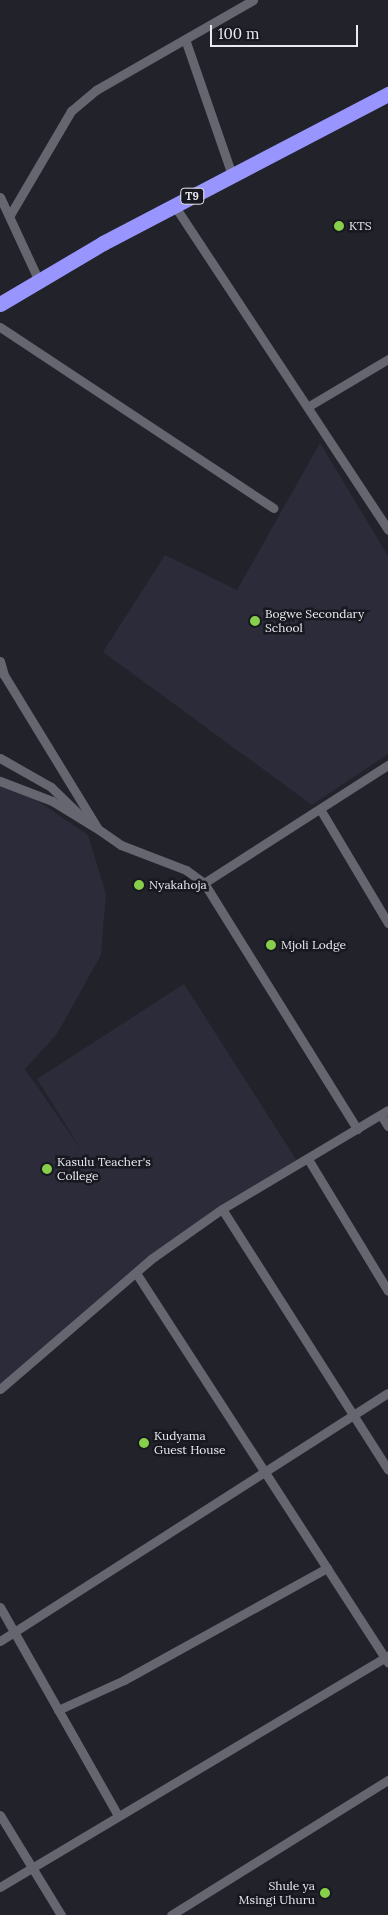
<!DOCTYPE html>
<html>
<head>
<meta charset="utf-8">
<style>
  body { margin:0 }
  #map { position:relative; width:388px; height:1915px; overflow:hidden; background:#21222a; font-family:Lora,serif }
  div>[style] { position:absolute }
  .built>* { inset:0; background:#2b2b39 }
  .street>* { height:9px; margin:-4.5px; padding:0 4.5px; transform-origin:4.5px; border-radius:4.5px; background:#666670 }
  .highway>* { height:15px; margin:-7.5px; padding:0 7.5px; transform-origin:7.5px; border-radius:7.5px; background:#9895fe }
  .dots>* { width:14px; height:14px; translate:-50% -50%; box-sizing:border-box; border:2px solid #181820; border-radius:50% }
  span { translate:-50% -50%; white-space:nowrap; text-align:center; line-height:1.15; -webkit-text-stroke:5px #181820; paint-order:stroke }
  .shield-label span { padding:1px 4px; background:#181820; border:1px solid; border-radius:4px; -webkit-text-stroke-width:0 }
  .shield-label { font-size:11px; color:#eaebf1; font-weight:700 }
  .poi-label { font-size:12px; color:#eaebf1 }
  .left { translate:0 -50%; text-align:left }
  .right { translate:-100% -50%; text-align:right }
  .scale { position:absolute; left:210px; top:25px; width:148px; height:22px; box-sizing:border-box; border:2px solid #eaebf1; border-top:0; padding-left:6px; font-size:15px; line-height:18px; white-space:nowrap; color:#eaebf1; -webkit-text-stroke:4px #181820; paint-order:stroke }
</style>
</head>
<body>
<div id="map">
  <div class="built">
    <i style="clip-path:polygon(320px 443px,388px 556px,388px 754px,312px 805px,103px 652px,165px 555px,237px 590px)"></i>
    <i style="clip-path:polygon(0 775px,88px 835px,106px 894px,101px 955px,57px 1034px,25px 1069px,82px 1151px,37px 1079px,184px 984px,299px 1164px,153px 1259px,0 1388px)"></i>
  </div>
  <div class="street">
    <i style="left:186px;top:42px;width:141px;rotate:70.9deg"></i>
    <i style="left:0;top:197px;width:93px;rotate:65.1deg"></i>
    <i style="left:174px;top:205px;width:389px;rotate:56.6deg"></i>
    <i style="left:10px;top:215px;width:121px;rotate:-59.6deg"></i>
    <i style="left:71px;top:111px;width:33px;rotate:-40deg"></i>
    <i style="left:96px;top:90px;width:181px;rotate:-29.8deg"></i>
    <i style="left:0;top:327px;width:328px;rotate:33.5deg"></i>
    <i style="left:309px;top:406px;width:92px;rotate:-30.7deg"></i>
    <i style="left:0;top:661px;width:15px;rotate:74deg"></i>
    <i style="left:4px;top:675px;width:180px;rotate:58.6deg"></i>
    <i style="left:98px;top:829px;width:28px;rotate:35deg"></i>
    <i style="left:121px;top:845px;width:70px;rotate:21deg"></i>
    <i style="left:186px;top:870px;width:22px;rotate:36deg"></i>
    <i style="left:204px;top:883px;width:290px;rotate:58.1deg"></i>
    <i style="left:0;top:758px;width:59px;rotate:29.6deg"></i>
    <i style="left:51px;top:787px;width:43px;rotate:44.1deg"></i>
    <i style="left:0;top:781px;width:56px;rotate:21deg"></i>
    <i style="left:52px;top:801px;width:52px;rotate:31.5deg"></i>
    <i style="left:320px;top:809px;width:133px;rotate:59.2deg"></i>
    <i style="left:204px;top:883px;width:219px;rotate:-32.7deg"></i>
    <i style="left:381px;top:1115px;width:13px;rotate:58deg"></i>
    <i style="left:308px;top:1159px;width:154px;rotate:58.8deg"></i>
    <i style="left:222px;top:1209px;width:309px;rotate:57.5deg"></i>
    <i style="left:136px;top:1273px;width:464px;rotate:57.1deg"></i>
    <i style="left:0;top:1389px;width:199px;rotate:-40.7deg"></i>
    <i style="left:151px;top:1259px;width:87px;rotate:-35.2deg"></i>
    <i style="left:222px;top:1209px;width:193px;rotate:-30.8deg"></i>
    <i style="left:0;top:1607px;width:238px;rotate:60.5deg"></i>
    <i style="left:0;top:1641px;width:460px;rotate:-32.6deg"></i>
    <i style="left:58px;top:1710px;width:72px;rotate:-24.4deg"></i>
    <i style="left:124px;top:1680px;width:232px;rotate:-28.9deg"></i>
    <i style="left:0;top:1815px;width:117px;rotate:58.6deg"></i>
    <i style="left:0;top:1887px;width:452px;rotate:-30.8deg"></i>
    <i style="left:171px;top:1915px;width:256px;rotate:-31.9deg"></i>
  </div>
  <div class="highway">
    <i style="left:0;top:304px;width:120px;rotate:-30.6deg"></i>
    <i style="left:103px;top:243px;width:322px;rotate:-27.6deg"></i>
  </div>
  <div class="dots">
    <i style="left:339px;top:226px;background:#87cf4a"></i>
    <i style="left:255px;top:621px;background:#87cf4a"></i>
    <i style="left:139px;top:885px;background:#87cf4a"></i>
    <i style="left:271px;top:945px;background:#87cf4a"></i>
    <i style="left:47px;top:1169px;background:#87cf4a"></i>
    <i style="left:144px;top:1443px;background:#87cf4a"></i>
    <i style="left:325px;top:1893px;background:#87cf4a"></i>
  </div>
  <div class="shield-label">
    <span style="left:192px;top:196px">T9</span>
  </div>
  <div class="poi-label">
    <span class="left" style="left:349px;top:226px">KTS</span>
    <span class="left" style="left:265px;top:621px">Bogwe Secondary<br>School</span>
    <span class="left" style="left:149px;top:885px">Nyakahoja</span>
    <span class="left" style="left:281px;top:945px">Mjoli Lodge</span>
    <span class="left" style="left:57px;top:1169px">Kasulu Teacher's<br>College</span>
    <span class="left" style="left:154px;top:1443px">Kudyama<br>Guest House</span>
    <span class="right" style="left:315px;top:1893px">Shule ya<br>Msingi Uhuru</span>
  </div>
  <div class="scale">100 m</div>
</div>
</body>
</html>
